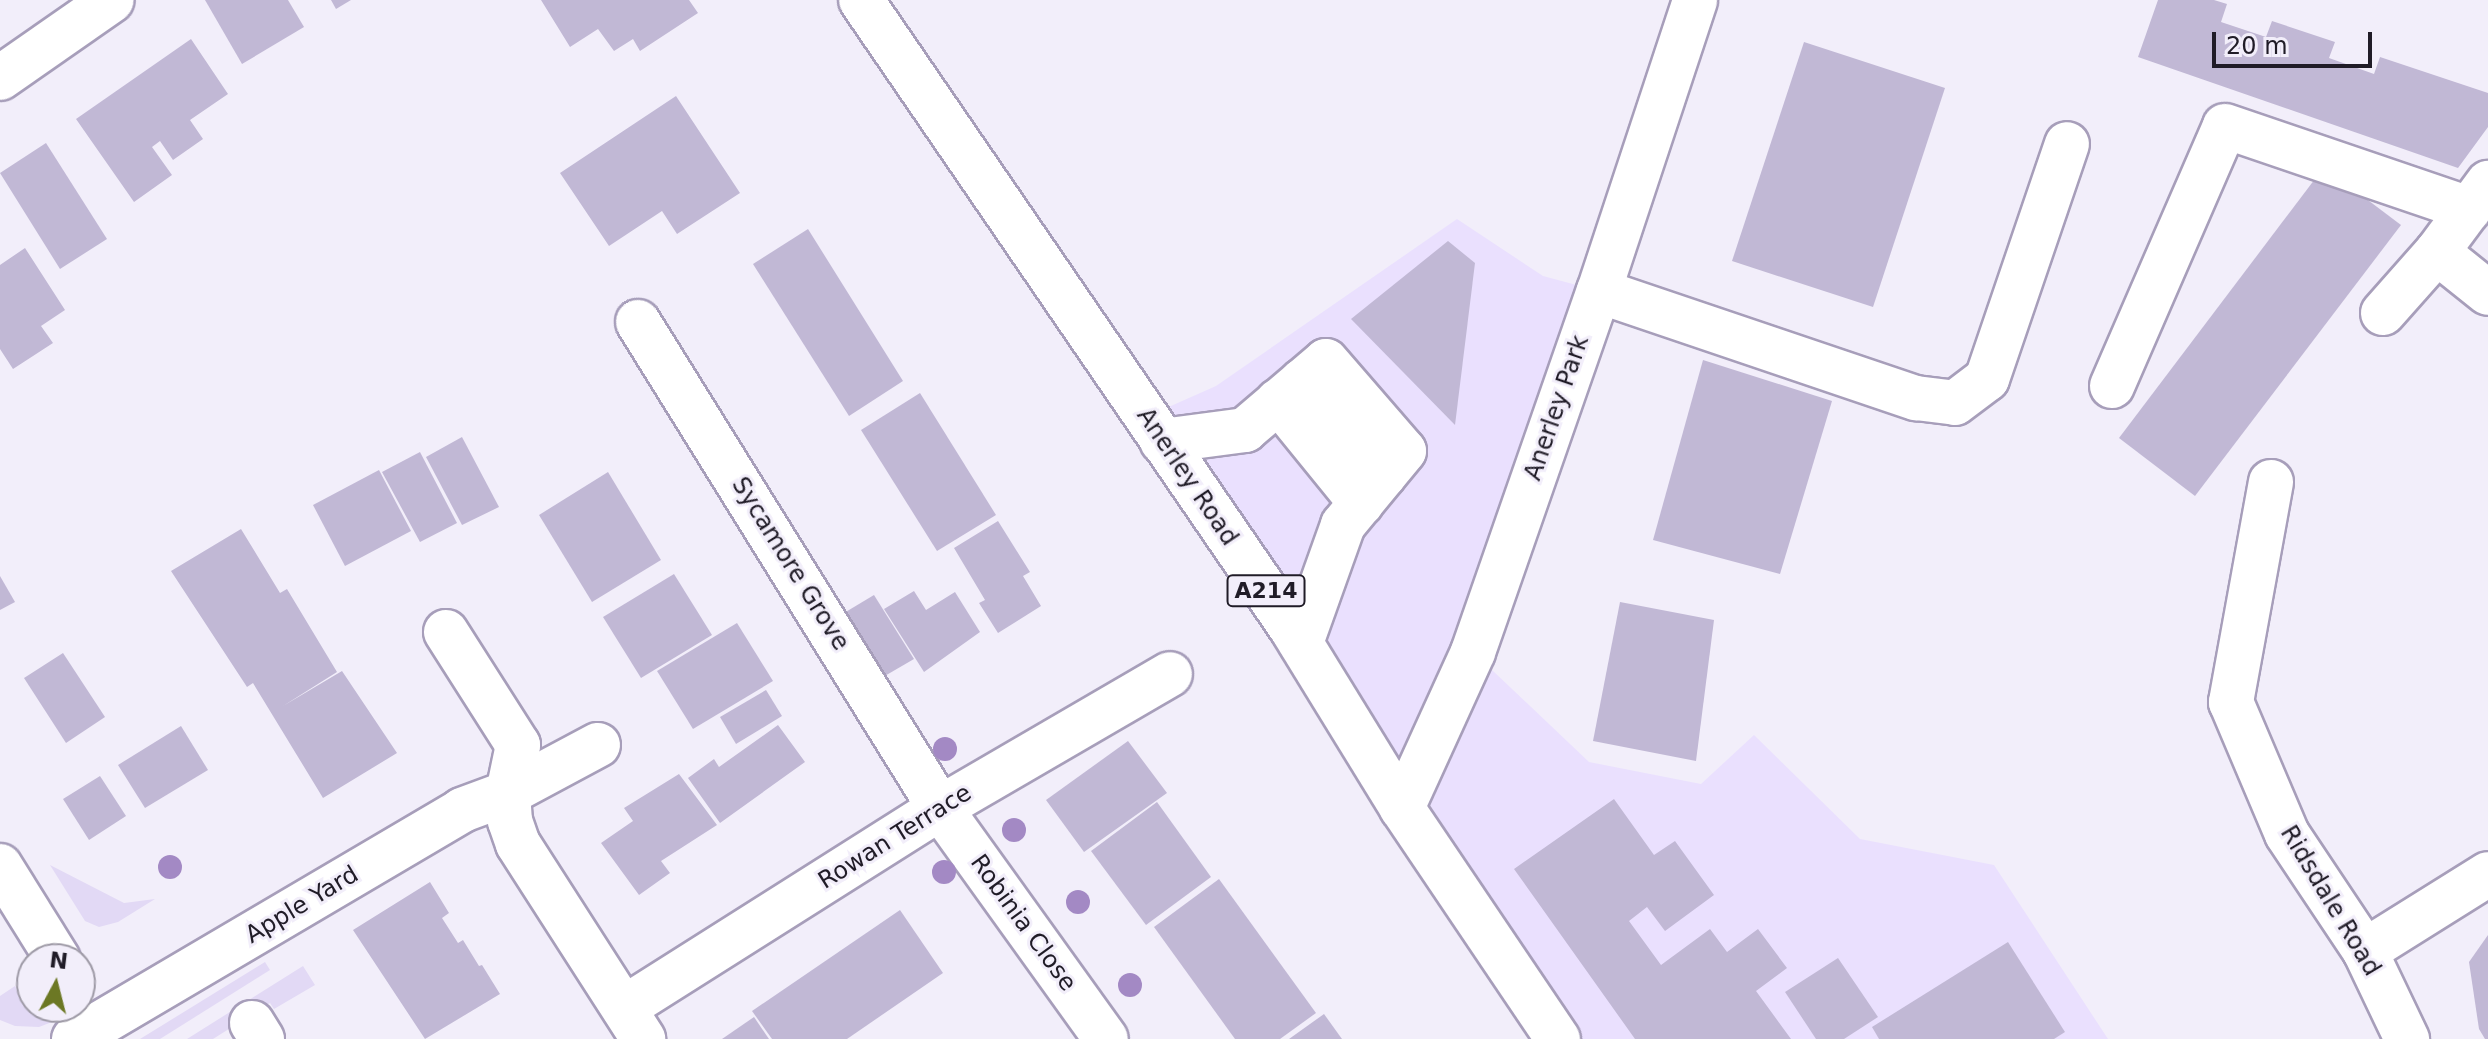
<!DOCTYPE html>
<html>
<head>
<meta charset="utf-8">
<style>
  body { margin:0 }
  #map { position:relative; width:2488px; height:1039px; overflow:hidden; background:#f2eefa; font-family:"DejaVu Sans",sans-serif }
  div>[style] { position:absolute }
  .built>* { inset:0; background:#eae0fe }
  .green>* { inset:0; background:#e2d9f5 }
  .building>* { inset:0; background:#c1b8d5 }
  .roads { filter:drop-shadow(2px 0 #a79eba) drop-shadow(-2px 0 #a79eba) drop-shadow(0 2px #a79eba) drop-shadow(0 -2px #a79eba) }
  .minor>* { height:44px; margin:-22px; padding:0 22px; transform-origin:22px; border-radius:22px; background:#fff }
  .major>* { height:44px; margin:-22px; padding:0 22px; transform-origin:22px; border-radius:22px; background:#fff }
  .trees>* { width:24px; height:24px; margin:-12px; border-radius:50%; background:#a389c4 }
  span { translate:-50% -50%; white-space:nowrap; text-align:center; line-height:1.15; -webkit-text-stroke:6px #f2eefa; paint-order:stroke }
  .shield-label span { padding:2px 6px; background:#f2eefa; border:2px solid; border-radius:6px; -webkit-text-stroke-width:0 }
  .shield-label { font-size:22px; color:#201c27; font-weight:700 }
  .street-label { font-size:24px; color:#201c27 }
  .north { position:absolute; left:16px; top:943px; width:80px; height:80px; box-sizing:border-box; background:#f2eefa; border:2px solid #9e9aa6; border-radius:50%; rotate:7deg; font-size:22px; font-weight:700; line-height:32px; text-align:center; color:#201c27 }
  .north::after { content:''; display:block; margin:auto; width:28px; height:36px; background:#6c7824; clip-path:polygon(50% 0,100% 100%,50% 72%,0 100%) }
  .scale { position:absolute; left:2212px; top:32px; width:160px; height:36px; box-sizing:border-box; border:4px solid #201c27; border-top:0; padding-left:10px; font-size:24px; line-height:28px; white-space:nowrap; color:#201c27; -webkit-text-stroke:6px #f2eefa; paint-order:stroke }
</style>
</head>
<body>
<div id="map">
  <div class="built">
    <i style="clip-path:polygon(1457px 219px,1543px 276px,1599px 291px,1473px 652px,1589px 762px,1701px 784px,1754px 735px,1860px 839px,1994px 865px,2108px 1039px,1558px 1039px,1146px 417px,1216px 386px)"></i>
  </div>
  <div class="green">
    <i style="clip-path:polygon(50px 865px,124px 903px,155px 899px,118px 922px,99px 927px,85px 921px)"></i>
    <i style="clip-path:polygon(265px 962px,270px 970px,160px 1039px,140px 1039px)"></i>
    <i style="clip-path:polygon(303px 966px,315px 985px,274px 1009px,270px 1003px,213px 1039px,187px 1039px)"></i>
    <i style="clip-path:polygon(15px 986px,23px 1001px,32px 996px,32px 1007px,59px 1007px,52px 1022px,39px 1027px,15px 1026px,0 1020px,0 996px)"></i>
  </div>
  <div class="building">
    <i style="clip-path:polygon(205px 0,288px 0,304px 27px,242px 64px)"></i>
    <i style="clip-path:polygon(331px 0,351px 0,336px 9px)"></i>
    <i style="clip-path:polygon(541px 0,689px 0,698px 13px,640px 51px,633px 39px,614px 51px,598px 29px,570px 47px)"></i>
    <i style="clip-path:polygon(2158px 0,2214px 0,2227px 4px,2221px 22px,2266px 37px,2272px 21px,2335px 42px,2329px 58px,2374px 74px,2380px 57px,2488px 93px,2488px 127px,2458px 168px,2138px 57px)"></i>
    <i style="clip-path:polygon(191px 39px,228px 94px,190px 120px,203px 139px,173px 160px,160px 141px,152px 147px,172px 175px,134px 202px,76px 119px)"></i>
    <i style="clip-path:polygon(1804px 42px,1945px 88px,1873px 307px,1732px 261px)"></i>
    <i style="clip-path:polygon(676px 96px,740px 193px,677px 234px,662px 211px,609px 246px,560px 173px)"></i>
    <i style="clip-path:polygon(46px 143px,107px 239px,60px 269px,0 173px)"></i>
    <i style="clip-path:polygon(2324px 167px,2401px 225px,2195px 496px,2119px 438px)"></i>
    <i style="clip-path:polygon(808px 229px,903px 381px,849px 416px,753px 264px)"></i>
    <i style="clip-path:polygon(1448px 241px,1475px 263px,1455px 425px,1351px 319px)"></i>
    <i style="clip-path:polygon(25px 248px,65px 310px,41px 326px,53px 343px,13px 369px,0 349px,0 265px)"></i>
    <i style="clip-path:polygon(1703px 360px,1832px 401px,1780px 574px,1653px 540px)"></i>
    <i style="clip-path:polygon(920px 393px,996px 515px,937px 551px,861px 430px)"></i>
    <i style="clip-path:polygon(462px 437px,499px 507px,462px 525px,426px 457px)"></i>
    <i style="clip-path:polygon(420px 452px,457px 523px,420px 542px,382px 472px)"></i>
    <i style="clip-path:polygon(379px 470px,411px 531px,345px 566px,313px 505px)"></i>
    <i style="clip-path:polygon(608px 472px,661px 560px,592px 602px,539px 515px)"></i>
    <i style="clip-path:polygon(998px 521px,1030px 572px,1023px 576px,1041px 606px,998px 633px,979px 603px,985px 600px,954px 548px)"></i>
    <i style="clip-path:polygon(241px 529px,280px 593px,287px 589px,337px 672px,283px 706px,342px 671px,397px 753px,323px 798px,253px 683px,247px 687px,171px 571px)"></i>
    <i style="clip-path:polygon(674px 574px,712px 635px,641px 678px,603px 617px)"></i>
    <i style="clip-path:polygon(0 576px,15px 602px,0 610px)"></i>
    <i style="clip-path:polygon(914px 591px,926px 610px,955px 592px,980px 632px,924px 672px,884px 609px)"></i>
    <i style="clip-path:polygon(874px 595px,914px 659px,883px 677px,844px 613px)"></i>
    <i style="clip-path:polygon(1620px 602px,1714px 620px,1696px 761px,1593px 741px)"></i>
    <i style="clip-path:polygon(737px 623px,773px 681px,693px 729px,657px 671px)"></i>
    <i style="clip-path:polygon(63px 653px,105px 717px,66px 743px,24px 678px)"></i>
    <i style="clip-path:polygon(766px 690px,782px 716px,736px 744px,720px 717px)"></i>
    <i style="clip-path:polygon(778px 725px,805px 762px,720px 823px,688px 778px,714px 759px,719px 767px)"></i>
    <i style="clip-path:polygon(181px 726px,208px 770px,145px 808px,118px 765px)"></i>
    <i style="clip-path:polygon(1128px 741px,1167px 793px,1084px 852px,1046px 800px)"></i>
    <i style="clip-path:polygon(679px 774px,717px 825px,661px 861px,670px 873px,639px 895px,601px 843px,633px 821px,624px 808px)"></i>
    <i style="clip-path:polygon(100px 776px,126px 816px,89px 840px,63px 799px)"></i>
    <i style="clip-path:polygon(1614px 799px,1654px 855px,1675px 841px,1714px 895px,1665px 931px,1647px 907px,1629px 921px,1661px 965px,1710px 929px,1727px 952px,1758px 929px,1787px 968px,1756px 991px,1791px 1039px,1635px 1039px,1514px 869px)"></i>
    <i style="clip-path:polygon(1157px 802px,1211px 877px,1146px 925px,1091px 851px)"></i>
    <i style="clip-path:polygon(1219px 879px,1316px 1013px,1280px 1039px,1235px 1039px,1154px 927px)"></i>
    <i style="clip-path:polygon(430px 882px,449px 913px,442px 918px,458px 943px,463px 940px,479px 966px,482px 965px,500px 994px,425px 1039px,353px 930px)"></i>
    <i style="clip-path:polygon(900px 910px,943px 973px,847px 1039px,772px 1039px,752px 1011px)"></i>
    <i style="clip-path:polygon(2488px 935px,2488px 1039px,2485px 1039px,2479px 1029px,2469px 962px)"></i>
    <i style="clip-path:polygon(2008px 942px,2065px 1032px,2054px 1039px,1879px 1039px,1872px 1027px)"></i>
    <i style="clip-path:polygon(1838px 958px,1878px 1017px,1844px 1039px,1816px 1039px,1785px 992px)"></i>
    <i style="clip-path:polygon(1324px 1014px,1342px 1039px,1289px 1039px)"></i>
    <i style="clip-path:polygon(754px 1017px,769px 1039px,722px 1039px)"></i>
  </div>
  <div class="roads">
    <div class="minor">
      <i style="left:0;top:78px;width:136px;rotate:-34.9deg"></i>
      <i style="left:2437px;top:252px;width:65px;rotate:38.8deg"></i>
      <i style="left:1599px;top:291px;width:335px;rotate:18.7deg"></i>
      <i style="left:1916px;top:398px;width:39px;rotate:7deg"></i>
      <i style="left:1955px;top:403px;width:40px;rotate:-37deg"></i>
      <i style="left:1987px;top:379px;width:248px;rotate:-71.2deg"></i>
      <i style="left:2383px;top:313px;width:81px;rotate:-48.5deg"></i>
      <i style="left:2437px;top:252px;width:86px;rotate:-53.5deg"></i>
      <i style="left:638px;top:322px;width:572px;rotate:58.14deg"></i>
      <i style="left:940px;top:808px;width:284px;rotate:54.3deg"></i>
      <i style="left:1302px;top:381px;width:125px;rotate:48.9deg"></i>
      <i style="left:2112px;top:386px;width:283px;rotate:-66.5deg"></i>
      <i style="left:2225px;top:126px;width:258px;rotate:18.8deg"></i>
      <i style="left:1278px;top:401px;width:132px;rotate:50.9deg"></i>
      <i style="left:1162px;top:441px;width:84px;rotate:-7.5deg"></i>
      <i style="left:1245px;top:430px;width:106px;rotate:-40.4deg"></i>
      <i style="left:1326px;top:361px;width:119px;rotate:49.1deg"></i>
      <i style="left:1404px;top:451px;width:96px;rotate:129.5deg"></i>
      <i style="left:1343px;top:525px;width:125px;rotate:109.6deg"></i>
      <i style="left:2271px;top:482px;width:224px;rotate:100.3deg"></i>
      <i style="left:2231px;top:702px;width:143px;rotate:67deg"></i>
      <i style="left:2287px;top:834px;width:141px;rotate:56.3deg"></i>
      <i style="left:2365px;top:951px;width:98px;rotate:64.5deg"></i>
      <i style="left:446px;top:632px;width:134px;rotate:57.5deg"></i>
      <i style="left:518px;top:745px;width:49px;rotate:101.8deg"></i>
      <i style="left:508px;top:793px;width:28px;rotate:86deg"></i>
      <i style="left:510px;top:821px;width:24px;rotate:71deg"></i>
      <i style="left:518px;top:844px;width:232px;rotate:57.3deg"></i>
      <i style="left:1402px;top:808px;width:171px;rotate:-65.5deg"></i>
      <i style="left:1473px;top:652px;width:382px;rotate:-70.8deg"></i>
      <i style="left:1599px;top:291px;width:306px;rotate:-71.7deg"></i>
      <i style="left:0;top:866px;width:110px;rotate:58.1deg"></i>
      <i style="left:2365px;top:951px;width:145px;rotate:-32deg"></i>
      <i style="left:624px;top:1008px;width:374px;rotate:-32.3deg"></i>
      <i style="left:940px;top:808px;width:266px;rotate:-30.2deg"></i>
      <i style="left:252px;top:1023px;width:19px;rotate:58deg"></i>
      <i style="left:74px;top:1039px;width:451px;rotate:-30.5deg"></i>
      <i style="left:462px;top:810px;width:49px;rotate:-20.3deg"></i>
      <i style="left:508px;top:793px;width:102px;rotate:-28.1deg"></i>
    </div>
    <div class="major">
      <i style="left:861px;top:0;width:762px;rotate:55.58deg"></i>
      <i style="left:1292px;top:629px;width:210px;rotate:58.4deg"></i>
      <i style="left:1402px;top:808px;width:279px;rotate:56deg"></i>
    </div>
  </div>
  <div class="trees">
    <i style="left:945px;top:749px"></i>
    <i style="left:1014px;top:830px"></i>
    <i style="left:170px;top:867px"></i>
    <i style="left:944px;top:872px"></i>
    <i style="left:1078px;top:902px"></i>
    <i style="left:1130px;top:985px"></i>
  </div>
  <div class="shield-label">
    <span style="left:1266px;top:591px">A214</span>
  </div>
  <div class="street-label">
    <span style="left:1557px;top:408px;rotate:-71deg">Anerley Park</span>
    <span style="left:1187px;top:477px;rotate:56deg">Anerley Road</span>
    <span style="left:790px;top:564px;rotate:58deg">Sycamore Grove</span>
    <span style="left:895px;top:837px;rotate:-32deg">Rowan Terrace</span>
    <span style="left:2330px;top:901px;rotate:59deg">Ridsdale Road</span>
    <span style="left:302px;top:905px;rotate:-31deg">Apple Yard</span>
    <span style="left:1023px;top:923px;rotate:54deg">Robinia Close</span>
  </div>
  <div class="north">N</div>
  <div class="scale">20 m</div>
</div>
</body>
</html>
